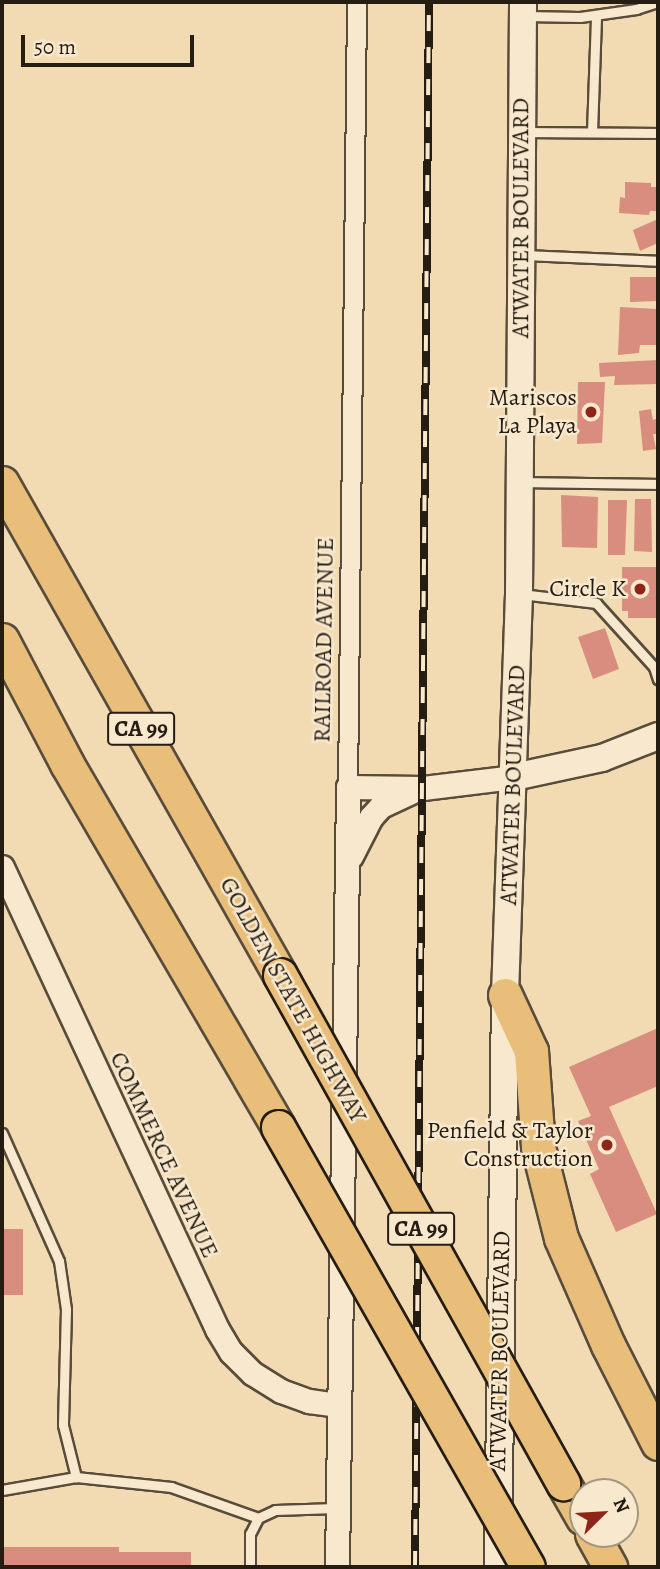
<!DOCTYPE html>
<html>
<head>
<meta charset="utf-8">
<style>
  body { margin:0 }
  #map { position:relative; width:660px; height:1569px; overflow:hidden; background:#f2dbb3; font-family:Alegreya,serif }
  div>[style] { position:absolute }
  .building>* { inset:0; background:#d88d7e }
  .roads { filter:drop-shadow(2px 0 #584c3a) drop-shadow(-2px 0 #584c3a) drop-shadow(0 2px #584c3a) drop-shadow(0 -2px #584c3a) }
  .service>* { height:9px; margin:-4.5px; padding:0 4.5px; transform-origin:4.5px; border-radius:4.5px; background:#f7e8ce }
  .minor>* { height:18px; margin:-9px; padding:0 9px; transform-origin:9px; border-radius:9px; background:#f7e8ce }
  .tertiary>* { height:23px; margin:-11.5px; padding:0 11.5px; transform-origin:11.5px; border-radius:11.5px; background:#f7e8ce }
  .secondary>* { height:26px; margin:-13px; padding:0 13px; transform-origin:13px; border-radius:13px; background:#f7e8ce }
  .motorway>* { height:33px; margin:-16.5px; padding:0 16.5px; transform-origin:16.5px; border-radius:16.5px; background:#e9be7a }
  .rail>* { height:8px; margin-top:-4px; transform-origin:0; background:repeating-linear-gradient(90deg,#f7e8ce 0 16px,#251c12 0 32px); box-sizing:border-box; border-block:2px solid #251c12 }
  .bridges { filter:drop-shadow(2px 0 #251c12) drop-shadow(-2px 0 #251c12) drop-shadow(0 2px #251c12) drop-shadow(0 -2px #251c12) }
  .motorway-bridge>* { height:33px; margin:-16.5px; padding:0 16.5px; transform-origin:16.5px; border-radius:16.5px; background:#e9be7a }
  .dots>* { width:19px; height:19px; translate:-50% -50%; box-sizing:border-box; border:4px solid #f7e8ce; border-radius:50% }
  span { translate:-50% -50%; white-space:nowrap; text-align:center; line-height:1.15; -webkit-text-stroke:5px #f7e8ce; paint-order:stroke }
  .shield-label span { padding:2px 5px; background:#f7e8ce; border:2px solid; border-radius:5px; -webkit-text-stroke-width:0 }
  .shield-label { font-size:23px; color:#251c12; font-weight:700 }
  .street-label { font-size:24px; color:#251c12 }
  .poi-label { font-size:24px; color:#251c12 }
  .right { translate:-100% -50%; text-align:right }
  .frame { position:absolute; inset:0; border:4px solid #251c12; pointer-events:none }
  .north { position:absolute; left:569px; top:1478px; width:70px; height:70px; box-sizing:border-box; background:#f7e8ce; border:2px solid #a39683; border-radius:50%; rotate:66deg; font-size:19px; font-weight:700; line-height:28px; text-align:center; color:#251c12 }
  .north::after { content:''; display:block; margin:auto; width:24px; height:32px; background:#8f2418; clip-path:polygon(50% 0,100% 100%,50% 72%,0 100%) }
  .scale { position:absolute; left:21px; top:35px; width:173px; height:32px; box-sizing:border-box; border:4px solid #251c12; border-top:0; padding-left:9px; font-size:21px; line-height:24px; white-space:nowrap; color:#251c12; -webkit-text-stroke:5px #f7e8ce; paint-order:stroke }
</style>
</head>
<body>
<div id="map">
  <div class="building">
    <i style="clip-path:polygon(625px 182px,651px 183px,651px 187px,658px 187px,658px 211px,650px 211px,649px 215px,619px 213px,620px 197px,625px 198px)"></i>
    <i style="clip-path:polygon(658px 219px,658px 243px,640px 251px,633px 230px)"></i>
    <i style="clip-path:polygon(630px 277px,658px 277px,658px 301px,630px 302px)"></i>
    <i style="clip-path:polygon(620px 307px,658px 309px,658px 345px,640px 345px,639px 353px,618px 355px)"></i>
    <i style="clip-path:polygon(658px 360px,658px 384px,614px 385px,615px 376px,600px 377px,599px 363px)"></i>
    <i style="clip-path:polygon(578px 382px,605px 382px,602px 443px,577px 444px)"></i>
    <i style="clip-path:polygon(651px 409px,653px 420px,656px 419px,657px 434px,653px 434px,656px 449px,643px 451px,639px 411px)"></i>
    <i style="clip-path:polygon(561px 495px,598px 497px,597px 548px,562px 547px)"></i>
    <i style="clip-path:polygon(635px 499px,651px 499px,652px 552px,634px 551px)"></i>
    <i style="clip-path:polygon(608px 500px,627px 500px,625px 555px,608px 555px)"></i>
    <i style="clip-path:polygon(622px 567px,658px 567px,658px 618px,628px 618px,628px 611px,622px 611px)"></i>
    <i style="clip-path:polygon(605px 628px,619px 669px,593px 679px,578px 637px)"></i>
    <i style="clip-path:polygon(658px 1028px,658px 1086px,609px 1107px,657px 1214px,616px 1232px,590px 1174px,599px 1169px,578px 1121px,591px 1116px,569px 1067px)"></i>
    <i style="clip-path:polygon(2px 1229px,23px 1229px,23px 1295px,2px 1295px)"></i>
    <i style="clip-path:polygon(2px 1547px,119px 1547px,119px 1552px,191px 1552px,191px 1567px,2px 1567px)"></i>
  </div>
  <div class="roads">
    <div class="service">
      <i style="left:525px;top:16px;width:55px;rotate:1deg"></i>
      <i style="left:580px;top:17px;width:57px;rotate:-8.1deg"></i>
      <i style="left:636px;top:9px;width:22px;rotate:-18deg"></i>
      <i style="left:524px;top:132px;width:134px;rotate:0.4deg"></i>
      <i style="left:592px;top:132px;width:117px;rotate:-88deg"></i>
      <i style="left:523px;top:255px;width:135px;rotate:2.5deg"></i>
      <i style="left:521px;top:482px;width:137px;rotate:0.8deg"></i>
      <i style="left:521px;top:594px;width:76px;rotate:6.8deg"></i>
      <i style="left:596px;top:603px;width:86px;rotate:47.8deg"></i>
      <i style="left:654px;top:667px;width:13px;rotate:72deg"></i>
      <i style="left:2px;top:1133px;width:140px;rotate:66deg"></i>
      <i style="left:59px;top:1261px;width:49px;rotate:81.7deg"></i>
      <i style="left:66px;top:1309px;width:116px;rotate:91.5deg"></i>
      <i style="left:63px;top:1425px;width:54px;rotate:76deg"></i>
      <i style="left:76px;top:1477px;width:96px;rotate:6deg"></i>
      <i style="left:171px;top:1487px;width:92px;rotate:19.6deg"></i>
      <i style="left:2px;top:1490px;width:75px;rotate:-10deg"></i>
      <i style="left:250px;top:1567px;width:33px;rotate:-90deg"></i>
      <i style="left:250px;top:1534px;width:18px;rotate:-63deg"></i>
      <i style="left:258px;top:1518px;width:19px;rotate:-25deg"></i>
      <i style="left:275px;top:1510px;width:61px;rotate:-1.9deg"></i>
    </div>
    <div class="minor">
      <i style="left:348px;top:787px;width:785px;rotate:-89.34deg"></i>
    </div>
    <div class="tertiary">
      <i style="left:351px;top:856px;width:44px;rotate:-62.9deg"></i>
      <i style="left:371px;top:817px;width:15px;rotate:-48deg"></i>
      <i style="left:381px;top:806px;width:33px;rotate:-25deg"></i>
      <i style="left:2px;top:867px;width:510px;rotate:65.04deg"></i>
      <i style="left:217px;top:1329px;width:27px;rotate:59deg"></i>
      <i style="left:231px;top:1352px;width:30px;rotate:45deg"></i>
      <i style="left:252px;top:1373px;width:34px;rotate:32deg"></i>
      <i style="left:281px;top:1391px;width:30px;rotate:20deg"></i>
      <i style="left:309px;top:1401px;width:28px;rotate:8deg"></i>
      <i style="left:337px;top:1567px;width:780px;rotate:-89.19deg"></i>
      <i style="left:348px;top:787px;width:75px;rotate:0.8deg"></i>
      <i style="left:423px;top:788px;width:92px;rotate:-6.9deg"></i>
    </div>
    <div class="secondary">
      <i style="left:514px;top:777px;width:90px;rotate:-12.2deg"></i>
      <i style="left:602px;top:758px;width:60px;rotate:-21.4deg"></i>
      <i style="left:498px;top:1567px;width:572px;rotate:-89.3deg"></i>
      <i style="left:505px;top:995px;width:401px;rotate:-88deg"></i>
      <i style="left:519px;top:594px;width:592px;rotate:-89.61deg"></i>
    </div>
    <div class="motorway">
      <i style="left:2px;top:483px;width:565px;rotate:60.53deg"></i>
      <i style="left:2px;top:640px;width:140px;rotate:62.3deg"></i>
      <i style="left:67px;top:764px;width:420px;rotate:59.8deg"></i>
      <i style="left:505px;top:995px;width:62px;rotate:65.1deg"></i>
      <i style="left:531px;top:1051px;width:96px;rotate:85.8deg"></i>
      <i style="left:538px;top:1147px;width:94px;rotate:75.8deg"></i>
      <i style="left:561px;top:1238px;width:117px;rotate:66.3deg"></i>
      <i style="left:608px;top:1345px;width:110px;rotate:63deg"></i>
      <i style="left:563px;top:1483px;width:40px;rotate:60.3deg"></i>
      <i style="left:592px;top:1534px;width:38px;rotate:61deg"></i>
    </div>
  </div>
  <div class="rail">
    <i style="left:415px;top:1567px;width:1565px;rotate:-89.49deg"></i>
  </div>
  <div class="bridges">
    <div class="motorway-bridge">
      <i style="left:280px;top:975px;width:582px;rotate:60.88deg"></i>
      <i style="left:278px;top:1127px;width:506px;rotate:60.4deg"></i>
    </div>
  </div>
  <div class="dots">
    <i style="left:591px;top:412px;background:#8f2418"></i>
    <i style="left:640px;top:589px;background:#8f2418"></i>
    <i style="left:607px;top:1145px;background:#8f2418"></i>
  </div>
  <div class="shield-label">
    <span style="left:141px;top:729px">CA 99</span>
    <span style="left:421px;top:1229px">CA 99</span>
  </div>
  <div class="street-label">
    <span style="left:521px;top:218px;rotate:-90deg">ATWATER BOULEVARD</span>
    <span style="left:324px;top:640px;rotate:-89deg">RAILROAD AVENUE</span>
    <span style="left:513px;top:785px;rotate:-88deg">ATWATER BOULEVARD</span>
    <span style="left:293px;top:1000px;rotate:61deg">GOLDEN STATE HIGHWAY</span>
    <span style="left:164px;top:1155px;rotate:65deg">COMMERCE AVENUE</span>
    <span style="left:500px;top:1351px;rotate:-89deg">ATWATER BOULEVARD</span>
  </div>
  <div class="poi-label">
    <span class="right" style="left:577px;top:412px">Mariscos<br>La Playa</span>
    <span class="right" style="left:626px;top:589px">Circle K</span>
    <span class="right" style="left:593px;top:1145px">Penfield &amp; Taylor<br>Construction</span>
  </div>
  <div class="frame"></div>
  <div class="north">N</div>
  <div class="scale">50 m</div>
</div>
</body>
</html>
